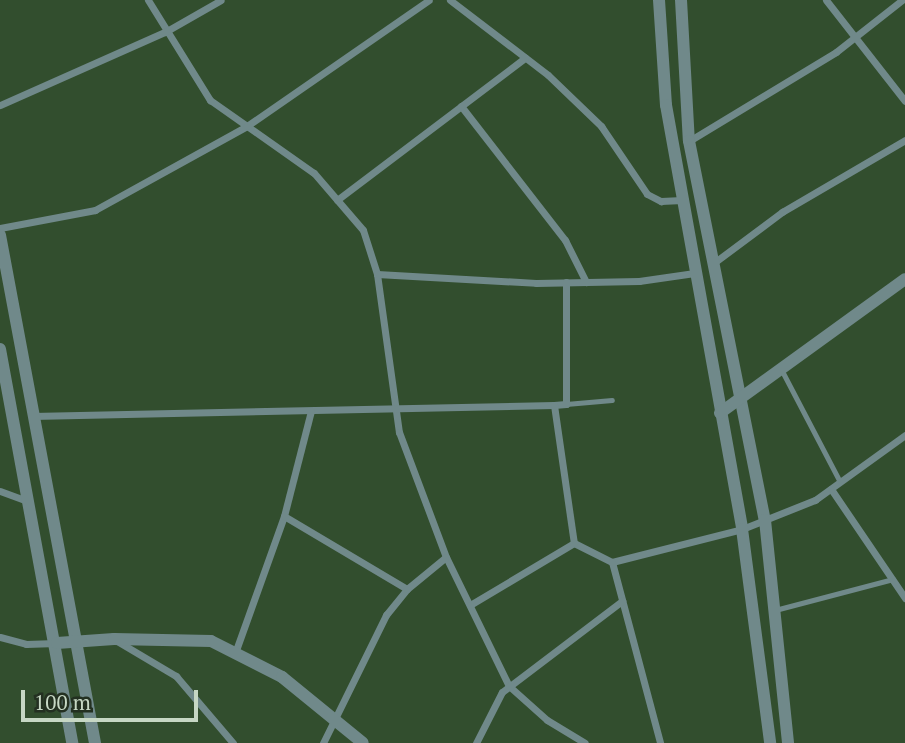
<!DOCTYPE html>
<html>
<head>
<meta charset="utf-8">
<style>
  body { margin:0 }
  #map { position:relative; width:905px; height:743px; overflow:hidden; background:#324e2e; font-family:"PT Serif",serif }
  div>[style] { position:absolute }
  .service>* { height:5px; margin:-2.5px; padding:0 2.5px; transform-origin:2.5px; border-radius:2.5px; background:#70898a }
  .minor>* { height:7px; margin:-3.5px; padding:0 3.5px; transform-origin:3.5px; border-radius:3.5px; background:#70898a }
  .tertiary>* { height:12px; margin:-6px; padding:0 6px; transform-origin:6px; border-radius:6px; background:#70898a }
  span { translate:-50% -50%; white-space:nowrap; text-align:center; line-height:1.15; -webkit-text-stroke:5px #233021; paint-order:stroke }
  .scale { position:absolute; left:21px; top:690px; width:177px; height:32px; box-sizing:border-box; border:4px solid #c6d7c4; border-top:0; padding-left:9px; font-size:21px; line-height:24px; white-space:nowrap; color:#c6d7c4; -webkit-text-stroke:5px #233021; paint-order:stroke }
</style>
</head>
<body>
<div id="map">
  <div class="service">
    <i style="left:782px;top:371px;width:125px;rotate:62.4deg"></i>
    <i style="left:566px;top:404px;width:46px;rotate:-5deg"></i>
    <i style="left:775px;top:610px;width:122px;rotate:-14.7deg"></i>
  </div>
  <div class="minor">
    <i style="left:148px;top:0;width:118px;rotate:58.2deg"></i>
    <i style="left:210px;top:100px;width:127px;rotate:35.1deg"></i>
    <i style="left:314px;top:173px;width:75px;rotate:49.3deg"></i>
    <i style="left:363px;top:230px;width:46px;rotate:72.3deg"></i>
    <i style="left:377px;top:274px;width:160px;rotate:82.1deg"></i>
    <i style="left:399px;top:432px;width:134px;rotate:69.4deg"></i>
    <i style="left:446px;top:557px;width:144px;rotate:64deg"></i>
    <i style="left:509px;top:686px;width:51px;rotate:41.8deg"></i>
    <i style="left:547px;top:720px;width:44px;rotate:31.2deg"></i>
    <i style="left:450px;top:0;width:123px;rotate:37.4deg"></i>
    <i style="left:548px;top:75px;width:74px;rotate:43.9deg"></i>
    <i style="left:601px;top:126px;width:82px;rotate:55.9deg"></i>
    <i style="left:647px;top:194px;width:16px;rotate:27deg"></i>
    <i style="left:661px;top:201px;width:21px;rotate:-3deg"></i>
    <i style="left:826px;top:0;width:128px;rotate:52deg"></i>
    <i style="left:0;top:105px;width:180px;rotate:-23.9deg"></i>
    <i style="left:165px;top:32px;width:64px;rotate:-29.7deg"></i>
    <i style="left:461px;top:106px;width:170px;rotate:52.2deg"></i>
    <i style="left:565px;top:240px;width:47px;rotate:63.4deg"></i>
    <i style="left:689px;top:141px;width:172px;rotate:-31.2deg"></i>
    <i style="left:836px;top:52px;width:84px;rotate:-38.2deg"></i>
    <i style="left:337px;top:200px;width:236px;rotate:-37.1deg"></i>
    <i style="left:0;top:228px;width:97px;rotate:-10.7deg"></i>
    <i style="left:95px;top:210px;width:174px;rotate:-28.9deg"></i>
    <i style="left:247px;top:126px;width:221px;rotate:-34.7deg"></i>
    <i style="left:715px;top:262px;width:84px;rotate:-36.7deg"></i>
    <i style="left:782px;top:212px;width:143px;rotate:-30.3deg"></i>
    <i style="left:377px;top:274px;width:159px;rotate:3.2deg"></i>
    <i style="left:536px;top:283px;width:103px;rotate:-1.1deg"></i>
    <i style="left:639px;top:281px;width:56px;rotate:-8.3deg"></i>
    <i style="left:554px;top:405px;width:12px;rotate:-5deg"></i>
    <i style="left:566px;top:404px;width:122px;rotate:-90deg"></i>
    <i style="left:32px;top:416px;width:522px;rotate:-1.21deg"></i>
    <i style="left:554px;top:405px;width:139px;rotate:81.8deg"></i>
    <i style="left:574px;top:543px;width:42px;rotate:26.6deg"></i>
    <i style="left:612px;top:562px;width:134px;rotate:-14.2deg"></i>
    <i style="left:742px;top:529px;width:79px;rotate:-21.7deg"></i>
    <i style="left:815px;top:500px;width:111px;rotate:-35.8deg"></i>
    <i style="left:831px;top:489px;width:132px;rotate:55.8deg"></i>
    <i style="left:0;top:491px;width:29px;rotate:20deg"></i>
    <i style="left:284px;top:516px;width:108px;rotate:-75.6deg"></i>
    <i style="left:612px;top:562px;width:187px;rotate:75.1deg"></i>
    <i style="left:470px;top:605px;width:121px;rotate:-30.8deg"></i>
    <i style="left:0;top:637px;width:27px;rotate:15deg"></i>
    <i style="left:26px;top:644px;width:30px;rotate:-2deg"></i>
    <i style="left:117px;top:641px;width:69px;rotate:30.7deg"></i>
    <i style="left:176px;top:676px;width:88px;rotate:49.6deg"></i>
    <i style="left:235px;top:653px;width:145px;rotate:-70.3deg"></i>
    <i style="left:284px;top:516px;width:143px;rotate:30.7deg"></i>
    <i style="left:323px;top:743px;width:143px;rotate:-63.8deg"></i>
    <i style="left:386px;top:615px;width:33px;rotate:-51deg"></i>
    <i style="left:407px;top:589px;width:50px;rotate:-39.4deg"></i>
    <i style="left:476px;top:743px;width:57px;rotate:-63deg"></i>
    <i style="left:502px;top:692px;width:151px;rotate:-37.2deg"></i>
  </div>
  <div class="tertiary">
    <i style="left:659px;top:0;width:105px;rotate:86.2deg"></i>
    <i style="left:666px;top:105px;width:431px;rotate:79.8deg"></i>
    <i style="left:742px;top:529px;width:216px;rotate:82.5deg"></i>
    <i style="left:681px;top:0;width:141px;rotate:86.8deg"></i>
    <i style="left:689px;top:141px;width:387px;rotate:78.7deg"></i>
    <i style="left:765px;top:520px;width:224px;rotate:84.1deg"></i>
    <i style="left:0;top:235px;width:517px;rotate:79.41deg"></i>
    <i style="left:0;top:349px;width:401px;rotate:79.6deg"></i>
    <i style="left:720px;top:413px;width:228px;rotate:-35.9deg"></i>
    <i style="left:57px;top:643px;width:57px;rotate:-4deg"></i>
    <i style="left:114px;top:639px;width:97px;rotate:1.2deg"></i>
    <i style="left:211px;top:641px;width:80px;rotate:26.9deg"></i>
    <i style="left:282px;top:677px;width:104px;rotate:39.2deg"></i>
  </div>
  <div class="scale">100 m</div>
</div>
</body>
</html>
